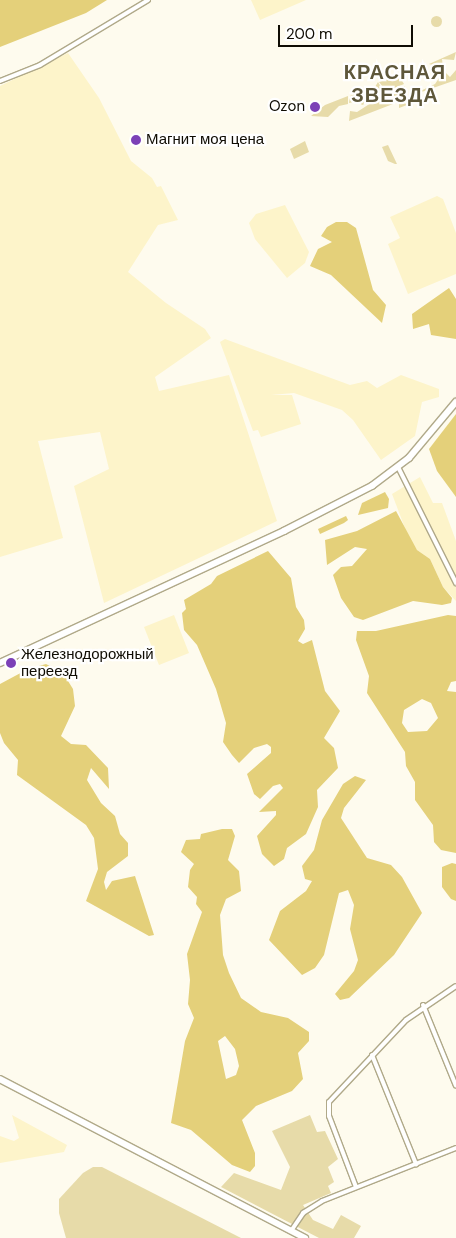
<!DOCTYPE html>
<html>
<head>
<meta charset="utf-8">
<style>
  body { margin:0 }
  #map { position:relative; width:456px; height:1238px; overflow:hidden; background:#fefbee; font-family:"DM Sans",sans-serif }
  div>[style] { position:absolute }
  .built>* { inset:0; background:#fdf4ca }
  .green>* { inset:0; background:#e7dba9 }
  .round { border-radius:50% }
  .water>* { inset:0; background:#e4d07a }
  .roads { filter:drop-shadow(1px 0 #b0a989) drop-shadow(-1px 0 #b0a989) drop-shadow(0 1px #b0a989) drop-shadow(0 -1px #b0a989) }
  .minor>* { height:4px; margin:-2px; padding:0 2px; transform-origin:2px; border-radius:2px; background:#fff }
  .secondary>* { height:5.5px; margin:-2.75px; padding:0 2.75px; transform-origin:2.75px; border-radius:2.75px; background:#fff }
  .dots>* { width:14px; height:14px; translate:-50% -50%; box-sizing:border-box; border:2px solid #fff; border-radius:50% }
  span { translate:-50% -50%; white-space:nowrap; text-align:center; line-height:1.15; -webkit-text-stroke:4.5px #fff; paint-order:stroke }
  .poi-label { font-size:15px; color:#0f0c03 }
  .right { translate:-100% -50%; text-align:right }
  .left { translate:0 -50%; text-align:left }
  .district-label { font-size:20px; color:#5e573a; font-weight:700; letter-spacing:1px }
  .scale { position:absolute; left:278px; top:25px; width:135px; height:22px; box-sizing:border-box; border:2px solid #0f0c03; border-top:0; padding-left:6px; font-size:15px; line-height:18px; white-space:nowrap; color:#0f0c03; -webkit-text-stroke:4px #fff; paint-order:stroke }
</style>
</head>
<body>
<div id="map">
  <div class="built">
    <i style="clip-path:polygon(251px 0,306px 0,260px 20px)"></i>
    <i style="clip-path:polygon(68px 53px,99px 98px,131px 161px,152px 178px,157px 187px,161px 186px,178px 220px,158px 225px,128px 272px,166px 303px,205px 329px,211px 338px,155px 377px,159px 391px,229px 375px,277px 521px,104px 603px,74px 486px,109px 469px,100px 432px,38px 441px,63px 538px,0 557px,0 86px)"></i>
    <i style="clip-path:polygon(437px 196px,443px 199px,456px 233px,456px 274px,408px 294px,388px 244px,400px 238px,390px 217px)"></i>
    <i style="clip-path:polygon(285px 205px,309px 252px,305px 263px,287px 278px,255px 239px,249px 223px,256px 214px)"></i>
    <i style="clip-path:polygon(225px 339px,350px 385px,367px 381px,377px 388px,401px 375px,439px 389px,439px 397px,422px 402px,415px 436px,381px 460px,353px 420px,342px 410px,294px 393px,271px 395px,292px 395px,301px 424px,261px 437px,258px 430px,253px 431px,220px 342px)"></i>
    <i style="clip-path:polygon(420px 477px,433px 503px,442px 503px,456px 541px,456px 601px,443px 587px,430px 559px,417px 550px,408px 536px,392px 494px)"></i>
    <i style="clip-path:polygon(174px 615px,189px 653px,159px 665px,144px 627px)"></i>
    <i style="clip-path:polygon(12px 1115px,67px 1145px,64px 1152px,0 1163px,0 1136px,14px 1141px,19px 1138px)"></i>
  </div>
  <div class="green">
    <i class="round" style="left:430.5px;top:15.5px;width:11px;height:11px"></i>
    <i style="clip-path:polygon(456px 52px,454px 60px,442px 59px,443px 68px,429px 64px)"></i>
    <i style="clip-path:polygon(444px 71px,450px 77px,456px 70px,456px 80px,410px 96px,435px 84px)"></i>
    <i style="clip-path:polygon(399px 76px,404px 84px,392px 89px,383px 87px,379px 82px)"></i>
    <i style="clip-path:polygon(378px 82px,384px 92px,377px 93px,375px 100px,362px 105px,358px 101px,349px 103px,350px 96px,375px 87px)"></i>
    <i style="clip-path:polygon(405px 86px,398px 97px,407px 105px,399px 108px,399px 104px,388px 93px)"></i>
    <i style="clip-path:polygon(385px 94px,393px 104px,349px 121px,350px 111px,357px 112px)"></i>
    <i style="clip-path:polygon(348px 96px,348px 104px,339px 106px,328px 117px,311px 116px,325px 105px)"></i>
    <i style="clip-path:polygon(305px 141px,309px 152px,294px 159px,290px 149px)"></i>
    <i style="clip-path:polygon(388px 145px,397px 164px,395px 164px,388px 161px,382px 147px)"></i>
    <i style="clip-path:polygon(310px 1115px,317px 1132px,325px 1131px,338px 1159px,328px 1167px,334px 1182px,328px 1186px,331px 1193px,303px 1205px,313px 1220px,333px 1229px,341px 1215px,361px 1226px,354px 1238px,319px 1238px,221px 1187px,234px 1173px,281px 1190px,290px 1167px,272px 1131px)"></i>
    <i style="clip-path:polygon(93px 1167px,102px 1167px,241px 1238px,66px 1238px,59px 1213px,59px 1199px,83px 1173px)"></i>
  </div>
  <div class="water">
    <i style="clip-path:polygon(0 0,107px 0,86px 13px,0 47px)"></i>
    <i style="clip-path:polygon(336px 222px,347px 222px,356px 228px,373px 290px,386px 305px,382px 323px,331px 275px,310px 266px,318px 249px,332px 242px,321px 236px,327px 227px)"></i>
    <i style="clip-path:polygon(449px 288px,456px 299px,456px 339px,431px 335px,429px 324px,413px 329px,412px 314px)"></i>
    <i style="clip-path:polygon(456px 414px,456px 497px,437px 471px,429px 449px)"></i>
    <i style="clip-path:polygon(385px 492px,389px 499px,388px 508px,358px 515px,362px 503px)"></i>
    <i style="clip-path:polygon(396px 511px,417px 550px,430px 559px,443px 587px,452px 598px,451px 603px,442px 605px,413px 601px,363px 620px,354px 617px,341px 598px,333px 575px,341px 567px,352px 566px,367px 549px,355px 547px,327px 565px,325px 540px,357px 531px)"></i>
    <i style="clip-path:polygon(346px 516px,348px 520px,344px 523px,320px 534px,318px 529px)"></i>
    <i style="clip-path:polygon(268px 551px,291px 578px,296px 607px,304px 620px,305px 629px,298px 641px,303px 644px,312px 640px,325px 691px,340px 711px,324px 738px,334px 748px,338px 768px,317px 790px,318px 807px,306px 834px,287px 848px,284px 859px,274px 866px,262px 854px,257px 836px,276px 815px,276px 811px,259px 812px,283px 788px,280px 784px,273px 786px,260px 799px,254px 794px,247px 774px,271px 753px,271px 747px,267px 744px,254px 748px,239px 763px,232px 755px,223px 742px,226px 723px,216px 689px,197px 645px,184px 630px,182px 613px,186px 609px,184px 600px,211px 584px,217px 576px)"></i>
    <i style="clip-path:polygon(evenodd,448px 615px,456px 616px,456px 681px,451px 682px,447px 691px,456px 692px,456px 853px,441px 850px,434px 842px,433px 825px,415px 800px,415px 782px,406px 766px,405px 752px,367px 693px,369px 676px,356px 640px,357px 631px,376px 631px,448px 615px,422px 699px,431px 703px,438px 718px,427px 731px,408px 732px,402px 723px,404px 710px,422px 699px)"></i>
    <i style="clip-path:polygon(46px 664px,63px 673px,73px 689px,75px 706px,61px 736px,71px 744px,86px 745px,108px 768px,109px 789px,91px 768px,87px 780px,101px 803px,115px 816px,120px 834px,128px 843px,128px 856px,107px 872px,104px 882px,106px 890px,112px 881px,135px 876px,154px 935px,149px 936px,86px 901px,98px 869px,94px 838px,86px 825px,17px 775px,18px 760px,4px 743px,0 733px,0 684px,28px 669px)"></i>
    <i style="clip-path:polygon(355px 776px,366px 780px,344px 808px,341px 818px,367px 858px,391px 865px,402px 877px,422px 913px,394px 955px,349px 998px,340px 1000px,335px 994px,354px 971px,358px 960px,350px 929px,354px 905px,348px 890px,339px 893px,324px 955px,315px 968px,302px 975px,269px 940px,280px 911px,306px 891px,312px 881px,305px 879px,302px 866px,314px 850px,322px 820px,343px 784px)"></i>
    <i style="clip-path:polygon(evenodd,222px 829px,232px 829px,235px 836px,228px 860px,239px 871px,241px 891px,226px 899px,220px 915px,223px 955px,229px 973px,241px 998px,261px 1012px,288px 1018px,309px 1032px,309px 1041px,298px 1053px,303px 1079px,292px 1091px,256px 1106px,242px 1120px,255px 1153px,255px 1166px,250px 1172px,232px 1165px,191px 1130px,171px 1123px,185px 1041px,194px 1018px,188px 1004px,190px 980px,187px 954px,202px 912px,196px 904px,197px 897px,188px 887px,190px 870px,194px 864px,181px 852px,186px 840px,200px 839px,201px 834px,222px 829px,225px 1036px,235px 1049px,239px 1066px,236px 1075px,226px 1079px,218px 1041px,225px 1036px)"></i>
    <i style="clip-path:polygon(452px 863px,456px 864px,456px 901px,451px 899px,442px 887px,442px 867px)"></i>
  </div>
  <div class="roads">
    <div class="minor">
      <i style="left:0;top:81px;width:43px;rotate:-21.8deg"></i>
      <i style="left:40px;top:65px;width:126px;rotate:-31deg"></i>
      <i style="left:398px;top:467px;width:130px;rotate:63.4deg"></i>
      <i style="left:423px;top:1005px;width:87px;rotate:67.8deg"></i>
      <i style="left:372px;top:1055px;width:118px;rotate:68deg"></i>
      <i style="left:356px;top:1187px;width:76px;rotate:-110.8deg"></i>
      <i style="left:329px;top:1116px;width:14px;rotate:-90deg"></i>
      <i style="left:329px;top:1102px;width:112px;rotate:-46.8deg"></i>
      <i style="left:406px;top:1020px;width:60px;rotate:-34.2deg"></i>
      <i style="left:291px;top:1231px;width:22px;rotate:-56deg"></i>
      <i style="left:303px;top:1213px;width:22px;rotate:-32deg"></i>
      <i style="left:322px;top:1201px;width:144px;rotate:-21.6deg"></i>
    </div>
    <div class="secondary">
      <i style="left:0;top:663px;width:313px;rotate:-24.9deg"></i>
      <i style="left:284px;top:531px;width:99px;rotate:-27.1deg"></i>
      <i style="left:372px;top:486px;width:46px;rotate:-37.1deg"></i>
      <i style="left:409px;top:458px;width:73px;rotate:-50deg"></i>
      <i style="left:0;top:1079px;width:344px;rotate:27.5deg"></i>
    </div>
  </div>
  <div class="dots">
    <i style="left:315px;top:107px;background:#7c41b7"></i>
    <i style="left:136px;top:140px;background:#7c41b7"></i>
    <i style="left:11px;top:663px;background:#7c41b7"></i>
  </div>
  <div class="poi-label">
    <span class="right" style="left:305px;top:107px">Ozon</span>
    <span class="left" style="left:146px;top:140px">Магнит моя цена</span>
    <span class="left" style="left:21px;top:663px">Железнодорожный<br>переезд</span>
  </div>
  <div class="district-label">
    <span style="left:395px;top:84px">КРАСНАЯ<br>ЗВЕЗДА</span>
  </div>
  <div class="scale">200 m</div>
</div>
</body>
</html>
